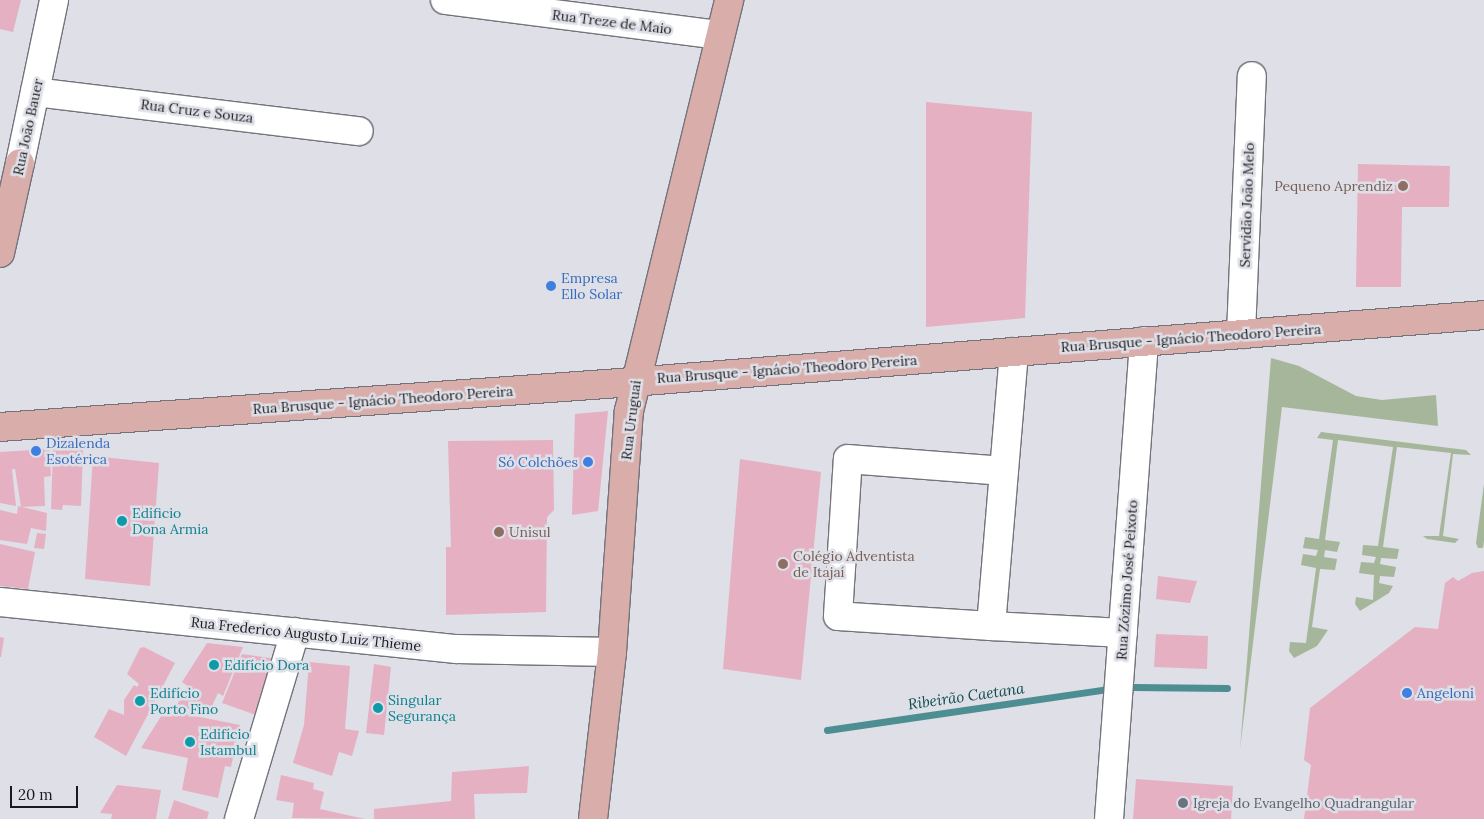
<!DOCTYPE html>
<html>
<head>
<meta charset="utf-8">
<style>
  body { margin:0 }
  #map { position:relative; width:1484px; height:819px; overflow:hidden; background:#dedfe7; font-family:Lora,serif }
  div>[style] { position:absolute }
  .green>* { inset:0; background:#a6b69b }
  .stream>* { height:7px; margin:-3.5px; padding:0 3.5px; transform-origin:3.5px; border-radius:3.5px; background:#4c8e92 }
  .building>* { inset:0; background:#e6b0c3 }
  .roads { filter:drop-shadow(1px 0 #73737b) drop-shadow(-1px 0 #73737b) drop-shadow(0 1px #73737b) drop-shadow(0 -1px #73737b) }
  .minor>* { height:28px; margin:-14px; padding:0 14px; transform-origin:14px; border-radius:14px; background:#fff }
  .major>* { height:28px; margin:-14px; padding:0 14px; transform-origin:14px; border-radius:14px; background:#d9adaa }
  .dots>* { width:14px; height:14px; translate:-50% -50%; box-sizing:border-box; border:2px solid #dedfe7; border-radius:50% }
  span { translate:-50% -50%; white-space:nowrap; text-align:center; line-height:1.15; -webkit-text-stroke:5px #dedfe7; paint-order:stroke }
  .street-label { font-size:14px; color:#1a1a1d }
  .education-label { font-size:14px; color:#785e54 }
  .right { translate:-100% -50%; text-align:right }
  .left { translate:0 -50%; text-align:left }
  .shop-label { font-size:14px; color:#366cbe }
  .culture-label { font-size:14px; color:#0d838f }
  .worship-label { font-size:14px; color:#5b616d }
  .water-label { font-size:15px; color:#0e4b4e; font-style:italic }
  .scale { position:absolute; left:10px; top:786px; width:68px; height:22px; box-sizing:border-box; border:2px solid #1a1a1d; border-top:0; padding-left:6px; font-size:15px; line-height:18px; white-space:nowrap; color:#1a1a1d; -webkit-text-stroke:4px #dedfe7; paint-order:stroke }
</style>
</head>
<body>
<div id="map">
  <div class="green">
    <i style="clip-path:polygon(1271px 358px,1299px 366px,1356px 396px,1382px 400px,1436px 395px,1438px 426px,1282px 407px,1240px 749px)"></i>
    <i style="clip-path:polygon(1321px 432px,1466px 450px,1471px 455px,1453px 454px,1443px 536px,1459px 539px,1455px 543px,1427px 539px,1423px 536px,1439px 536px,1451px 453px,1397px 447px,1383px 547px,1399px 549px,1397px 559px,1381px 558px,1380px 564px,1396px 567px,1394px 577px,1380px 576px,1379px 583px,1393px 586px,1389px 593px,1360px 611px,1355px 604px,1356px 597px,1373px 600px,1374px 575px,1359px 573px,1361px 562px,1374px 563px,1376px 557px,1362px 555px,1363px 545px,1378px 546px,1393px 447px,1338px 440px,1325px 540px,1340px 542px,1337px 552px,1325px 550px,1324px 557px,1337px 559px,1335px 570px,1320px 569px,1312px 627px,1328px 630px,1317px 646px,1294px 658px,1289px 651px,1290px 642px,1306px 643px,1316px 568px,1301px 565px,1303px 554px,1316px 556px,1318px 550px,1303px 548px,1305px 537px,1319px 539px,1333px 440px,1317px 438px)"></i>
    <i style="clip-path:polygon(1484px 484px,1484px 541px,1483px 548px,1478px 548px,1476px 543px)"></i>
  </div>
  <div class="stream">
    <i style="left:1133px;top:687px;width:94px;rotate:0.6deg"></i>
    <i style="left:827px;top:730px;width:285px;rotate:-8.3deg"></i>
  </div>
  <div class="building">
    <i style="clip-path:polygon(0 0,21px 0,13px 32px,0 29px)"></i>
    <i style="clip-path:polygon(926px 102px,1032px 112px,1025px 318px,926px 327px)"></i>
    <i style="clip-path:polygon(1358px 164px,1450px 166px,1449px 207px,1402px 207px,1401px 287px,1356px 287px)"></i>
    <i style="clip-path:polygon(608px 411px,598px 511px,572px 515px,575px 414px)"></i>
    <i style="clip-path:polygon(553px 440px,554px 510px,547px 517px,546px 612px,446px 615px,446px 547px,451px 547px,448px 441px)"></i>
    <i style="clip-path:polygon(49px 449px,51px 476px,44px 477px,45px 506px,21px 507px,15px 469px,12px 469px,16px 506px,0 503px,0 452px)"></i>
    <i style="clip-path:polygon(53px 449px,83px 450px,81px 506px,63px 505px,62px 510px,51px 509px)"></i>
    <i style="clip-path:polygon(93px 456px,159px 463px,150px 586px,85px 579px)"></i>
    <i style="clip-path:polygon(740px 459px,821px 472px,801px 680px,723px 669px)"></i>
    <i style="clip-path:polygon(18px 506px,47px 513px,46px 531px,31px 528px,27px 544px,0 540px,0 510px,17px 514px)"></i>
    <i style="clip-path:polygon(37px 533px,46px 534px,44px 549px,34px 548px)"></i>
    <i style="clip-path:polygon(0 544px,35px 552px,28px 589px,0 586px)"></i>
    <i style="clip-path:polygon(1484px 571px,1484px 819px,1304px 819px,1311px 765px,1304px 760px,1310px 708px,1415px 627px,1438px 629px,1445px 583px,1453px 577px,1458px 581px,1472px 573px)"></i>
    <i style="clip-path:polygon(1158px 576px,1197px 581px,1190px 603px,1156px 599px)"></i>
    <i style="clip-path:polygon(1156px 634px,1208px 636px,1207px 669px,1154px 667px)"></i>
    <i style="clip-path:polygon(0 637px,4px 638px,1px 657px,0 657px)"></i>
    <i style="clip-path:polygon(207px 643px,243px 647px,223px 696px,218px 693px,208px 715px,177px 705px,188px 686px,182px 682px)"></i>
    <i style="clip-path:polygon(144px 647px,175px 663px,126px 756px,94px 737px,109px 709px,124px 715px,124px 700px,134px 685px,137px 687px,139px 684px,127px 674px,140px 648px)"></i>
    <i style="clip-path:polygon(242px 654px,277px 659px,256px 715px,222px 703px)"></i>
    <i style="clip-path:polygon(309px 662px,350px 666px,345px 729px,359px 731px,352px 756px,339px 752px,332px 776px,293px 763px,304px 725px)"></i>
    <i style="clip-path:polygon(374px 664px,391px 667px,384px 735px,366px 733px)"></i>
    <i style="clip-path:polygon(165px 710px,240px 725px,231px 767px,225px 766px,218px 798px,182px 790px,188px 758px,141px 748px)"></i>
    <i style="clip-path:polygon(529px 766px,527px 793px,474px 794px,475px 819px,374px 819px,374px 809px,451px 801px,452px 772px)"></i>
    <i style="clip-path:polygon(281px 775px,314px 783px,313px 789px,324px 792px,320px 809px,365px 819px,292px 818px,294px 803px,276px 800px)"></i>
    <i style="clip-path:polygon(1136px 779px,1233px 786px,1231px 819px,1133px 819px)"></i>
    <i style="clip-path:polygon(117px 785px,161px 790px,156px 819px,111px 819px,112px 814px,100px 813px)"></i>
    <i style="clip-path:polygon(174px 800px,209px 812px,207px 819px,168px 819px)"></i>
  </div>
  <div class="roads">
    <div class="minor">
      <i style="left:445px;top:0;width:277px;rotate:7.3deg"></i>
      <i style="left:35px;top:92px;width:326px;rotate:6.9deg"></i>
      <i style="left:20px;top:163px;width:167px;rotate:-78.2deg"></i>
      <i style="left:1241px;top:334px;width:258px;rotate:-87.6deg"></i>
      <i style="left:1014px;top:352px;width:275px;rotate:94.8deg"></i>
      <i style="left:991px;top:626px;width:132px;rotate:3deg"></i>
      <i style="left:0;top:602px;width:459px;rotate:5.9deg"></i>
      <i style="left:457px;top:649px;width:155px;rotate:1.1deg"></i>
      <i style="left:991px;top:626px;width:153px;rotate:-176.3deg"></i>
      <i style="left:838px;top:616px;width:157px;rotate:-86.4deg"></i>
      <i style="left:848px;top:459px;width:156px;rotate:4.4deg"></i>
      <i style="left:239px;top:819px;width:195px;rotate:-73.3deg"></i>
      <i style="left:1109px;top:819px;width:479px;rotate:-85.8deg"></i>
    </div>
    <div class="major">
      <i style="left:0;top:253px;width:92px;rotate:-77.5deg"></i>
      <i style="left:0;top:427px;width:608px;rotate:-4.06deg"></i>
      <i style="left:606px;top:384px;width:881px;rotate:-4.49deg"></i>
      <i style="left:593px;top:819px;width:168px;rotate:-83.5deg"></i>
      <i style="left:612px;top:652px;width:242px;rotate:-86deg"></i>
      <i style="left:629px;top:411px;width:423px;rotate:-76.3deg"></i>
    </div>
  </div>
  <div class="dots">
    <i style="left:1403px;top:186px;background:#8d6e63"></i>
    <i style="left:551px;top:286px;background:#3f7fe0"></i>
    <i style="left:36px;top:451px;background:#3f7fe0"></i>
    <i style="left:588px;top:462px;background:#3f7fe0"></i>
    <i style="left:122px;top:521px;background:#0f9aa8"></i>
    <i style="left:499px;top:532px;background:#8d6e63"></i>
    <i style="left:783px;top:564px;background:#8d6e63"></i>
    <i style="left:214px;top:665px;background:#0f9aa8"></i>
    <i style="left:1407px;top:693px;background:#3f7fe0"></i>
    <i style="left:140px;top:701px;background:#0f9aa8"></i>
    <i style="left:378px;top:708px;background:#0f9aa8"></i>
    <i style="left:190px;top:742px;background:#0f9aa8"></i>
    <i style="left:1183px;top:803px;background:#6b7280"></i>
  </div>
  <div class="street-label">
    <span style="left:612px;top:22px;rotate:7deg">Rua Treze de Maio</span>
    <span style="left:197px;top:111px;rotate:7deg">Rua Cruz e Souza</span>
    <span style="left:28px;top:127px;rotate:-78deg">Rua João Bauer</span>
    <span style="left:1247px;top:205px;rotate:-88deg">Servidão João Melo</span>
    <span style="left:1191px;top:338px;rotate:-4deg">Rua Brusque - Ignácio Theodoro Pereira</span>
    <span style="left:787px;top:369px;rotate:-4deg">Rua Brusque - Ignácio Theodoro Pereira</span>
    <span style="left:383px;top:400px;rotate:-4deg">Rua Brusque - Ignácio Theodoro Pereira</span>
    <span style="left:631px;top:420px;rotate:-83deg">Rua Uruguai</span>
    <span style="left:1127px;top:580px;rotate:-86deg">Rua Zózimo José Peixoto</span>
    <span style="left:306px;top:634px;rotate:6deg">Rua Frederico Augusto Luiz Thieme</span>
  </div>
  <div class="education-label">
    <span class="right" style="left:1393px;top:186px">Pequeno Aprendiz</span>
    <span class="left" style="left:509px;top:532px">Unisul</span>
    <span class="left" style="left:793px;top:564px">Colégio Adventista<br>de Itajaí</span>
  </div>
  <div class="shop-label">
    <span class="left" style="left:561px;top:286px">Empresa<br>Ello Solar</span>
    <span class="left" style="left:46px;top:451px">Dizalenda<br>Esotérica</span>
    <span class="right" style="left:578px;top:462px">Só Colchões</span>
    <span class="left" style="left:1417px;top:693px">Angeloni</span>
  </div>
  <div class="culture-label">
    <span class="left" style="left:132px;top:521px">Edificio<br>Dona Armia</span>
    <span class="left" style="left:224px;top:665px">Edifício Dora</span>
    <span class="left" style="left:150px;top:701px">Edifício<br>Porto Fino</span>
    <span class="left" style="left:388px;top:708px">Singular<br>Segurança</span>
    <span class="left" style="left:200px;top:742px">Edifício<br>Istambul</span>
  </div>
  <div class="worship-label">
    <span class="left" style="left:1193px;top:803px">Igreja do Evangelho Quadrangular</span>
  </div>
  <div class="water-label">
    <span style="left:966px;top:696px;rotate:-8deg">Ribeirão Caetana</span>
  </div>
  <div class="scale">20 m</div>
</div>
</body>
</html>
